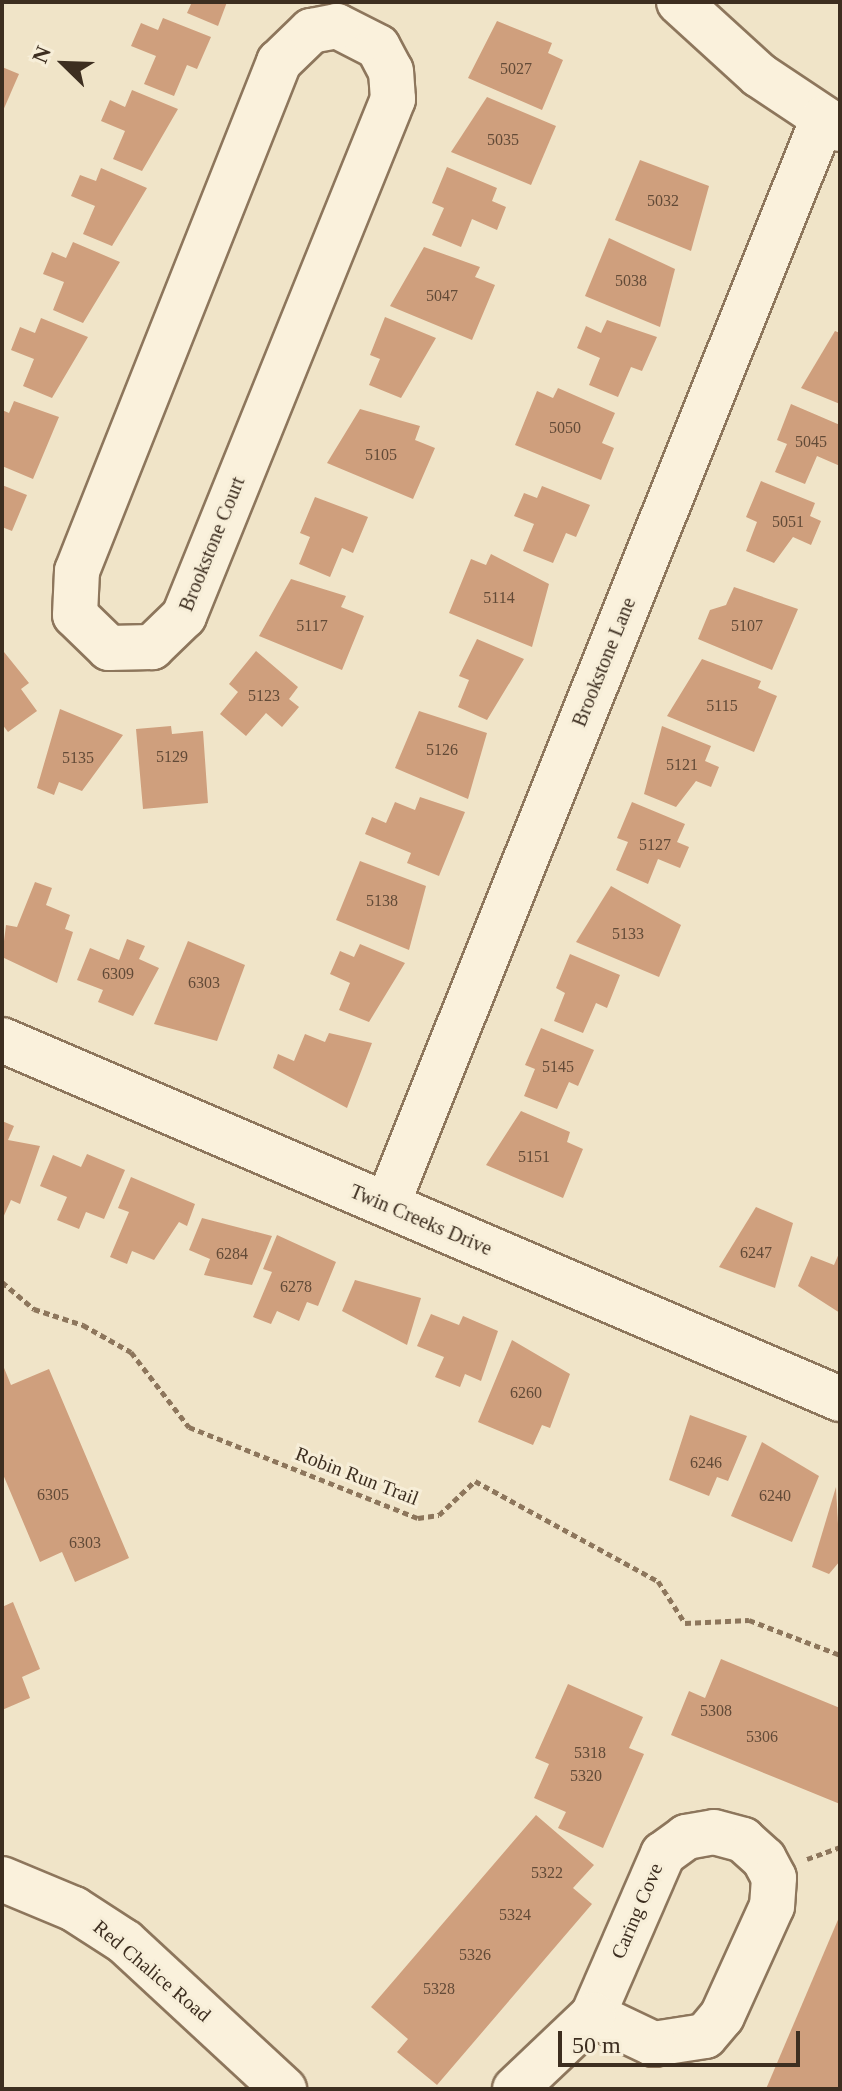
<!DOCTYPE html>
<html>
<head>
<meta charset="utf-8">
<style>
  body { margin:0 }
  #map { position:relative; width:842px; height:2091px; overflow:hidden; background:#f0e4c8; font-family:Georgia,serif }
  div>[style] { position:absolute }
  .building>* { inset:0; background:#cf9f7d }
  .path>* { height:5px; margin-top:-2.5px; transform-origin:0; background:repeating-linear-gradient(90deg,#8d765c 0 6px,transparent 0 10px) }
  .roads { filter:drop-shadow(2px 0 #8d765c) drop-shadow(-2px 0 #8d765c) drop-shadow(0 2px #8d765c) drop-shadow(0 -2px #8d765c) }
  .minor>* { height:44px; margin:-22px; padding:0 22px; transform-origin:22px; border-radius:22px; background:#faf1dc }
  span { translate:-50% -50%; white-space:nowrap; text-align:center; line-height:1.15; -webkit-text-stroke:6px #f7eed8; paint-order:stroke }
  .number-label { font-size:16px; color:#624a37 }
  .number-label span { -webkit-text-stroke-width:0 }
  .street-label { font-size:20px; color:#3d2e20 }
  .frame { position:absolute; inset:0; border:4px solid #3d2e20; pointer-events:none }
  .north { position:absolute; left:24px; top:24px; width:80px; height:80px; -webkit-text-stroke:6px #f7eed8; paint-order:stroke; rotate:293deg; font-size:22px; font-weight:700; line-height:32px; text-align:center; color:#3d2e20 }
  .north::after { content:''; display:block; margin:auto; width:28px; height:36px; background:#3d2e20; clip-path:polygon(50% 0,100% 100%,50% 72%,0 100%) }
  .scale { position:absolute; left:558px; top:2031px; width:242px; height:36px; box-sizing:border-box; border:4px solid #3d2e20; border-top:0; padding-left:10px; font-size:24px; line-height:28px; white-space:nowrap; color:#3d2e20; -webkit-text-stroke:6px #f7eed8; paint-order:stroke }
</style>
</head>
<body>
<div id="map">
  <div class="building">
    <i style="clip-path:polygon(192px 2px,227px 2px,218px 26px,187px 13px)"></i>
    <i style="clip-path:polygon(163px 18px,211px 37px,197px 69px,187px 65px,174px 96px,144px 84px,156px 56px,131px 46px,141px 23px,158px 30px)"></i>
    <i style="clip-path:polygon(497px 21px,552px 43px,548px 53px,563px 60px,542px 110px,468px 78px)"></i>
    <i style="clip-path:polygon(2px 67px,19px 74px,2px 113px)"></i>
    <i style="clip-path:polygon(132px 90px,178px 109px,142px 171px,113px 159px,125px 131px,101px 121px,110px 100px,125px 107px)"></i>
    <i style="clip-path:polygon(487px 97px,556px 126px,531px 185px,451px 152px)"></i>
    <i style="clip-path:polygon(640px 160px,709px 186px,691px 251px,615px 220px)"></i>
    <i style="clip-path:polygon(447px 167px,497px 188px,492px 201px,506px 207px,497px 230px,472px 219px,461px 247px,432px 235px,444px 208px,432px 203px)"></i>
    <i style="clip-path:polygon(101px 168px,147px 188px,112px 246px,83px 234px,95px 206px,71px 196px,80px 175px,96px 181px)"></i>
    <i style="clip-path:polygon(609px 238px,675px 269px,660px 327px,585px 296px)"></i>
    <i style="clip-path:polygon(73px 242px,120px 262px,83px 323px,53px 310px,64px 282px,43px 274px,52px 252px,66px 258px)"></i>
    <i style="clip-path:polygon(424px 247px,480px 267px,475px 277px,495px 285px,472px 340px,390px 306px)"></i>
    <i style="clip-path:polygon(385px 317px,436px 338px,401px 398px,369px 385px,380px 359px,370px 355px)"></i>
    <i style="clip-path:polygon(41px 318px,88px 337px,52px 398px,23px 386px,34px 359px,11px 350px,20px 327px,35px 333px)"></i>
    <i style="clip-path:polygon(607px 320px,657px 337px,642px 371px,631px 367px,618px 397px,589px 385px,600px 358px,577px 348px,586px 326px,601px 333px)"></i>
    <i style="clip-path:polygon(835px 331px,840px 333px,840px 404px,801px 388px)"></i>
    <i style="clip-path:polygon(558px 388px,615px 413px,602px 443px,614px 448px,601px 480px,515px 445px,537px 391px,553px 398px)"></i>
    <i style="clip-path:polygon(14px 401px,59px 417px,33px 479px,2px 466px,2px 410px,9px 413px)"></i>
    <i style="clip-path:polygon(791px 404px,840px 425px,840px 466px,817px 456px,805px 484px,775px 472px,787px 444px,777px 440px)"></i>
    <i style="clip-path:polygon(360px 409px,420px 426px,415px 440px,435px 448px,413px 499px,327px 463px)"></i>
    <i style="clip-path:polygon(761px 481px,815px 503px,810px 516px,821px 521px,811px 545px,793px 537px,774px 563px,746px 551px,757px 522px,746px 517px)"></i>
    <i style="clip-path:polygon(2px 485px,27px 495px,12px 531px,2px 527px)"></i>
    <i style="clip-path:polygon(542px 486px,590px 505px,576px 537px,566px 533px,553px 563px,523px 551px,534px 524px,514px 516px,524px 493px,537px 498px)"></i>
    <i style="clip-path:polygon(315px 497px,368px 517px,353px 553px,342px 548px,330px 577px,299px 564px,310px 537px,300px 533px)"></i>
    <i style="clip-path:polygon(491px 554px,549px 584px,532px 647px,449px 613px,471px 559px,486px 565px)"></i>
    <i style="clip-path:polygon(291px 579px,346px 596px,341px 607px,364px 616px,342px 670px,259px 636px)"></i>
    <i style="clip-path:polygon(734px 587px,798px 609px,772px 670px,698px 639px,710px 610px,726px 605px)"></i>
    <i style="clip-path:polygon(477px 639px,524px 659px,487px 720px,458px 707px,469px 680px,459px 676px)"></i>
    <i style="clip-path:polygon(256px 651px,298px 687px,289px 699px,299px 707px,282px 727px,266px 713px,246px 736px,220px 714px,238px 692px,229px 684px)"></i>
    <i style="clip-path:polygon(4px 652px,29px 683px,21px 689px,37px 711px,8px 732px,2px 724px)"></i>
    <i style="clip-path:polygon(702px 659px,761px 681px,758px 688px,777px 696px,754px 752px,667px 716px)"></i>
    <i style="clip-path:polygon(60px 709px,123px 735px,82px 791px,59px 782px,54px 795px,37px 788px)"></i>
    <i style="clip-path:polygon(419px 711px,487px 733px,468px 799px,395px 768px)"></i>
    <i style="clip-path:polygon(171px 726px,172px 734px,203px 731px,208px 803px,143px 809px,136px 729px)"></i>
    <i style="clip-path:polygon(662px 726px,711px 746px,705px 761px,719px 767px,711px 787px,696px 781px,676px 807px,644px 794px)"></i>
    <i style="clip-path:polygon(420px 797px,465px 812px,439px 876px,407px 863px,411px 853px,365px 834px,372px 817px,386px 823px,395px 802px,415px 810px)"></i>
    <i style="clip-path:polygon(632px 802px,685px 824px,677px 842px,689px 847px,680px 868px,658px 859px,648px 884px,616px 870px,628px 842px,617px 838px)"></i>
    <i style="clip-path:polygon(360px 861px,426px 886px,409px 950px,336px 920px)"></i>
    <i style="clip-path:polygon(35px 882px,52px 888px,46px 905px,70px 915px,65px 929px,73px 932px,57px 983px,2px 957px,6px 925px,17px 927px)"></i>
    <i style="clip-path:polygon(611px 886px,681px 925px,659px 977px,576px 942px)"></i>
    <i style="clip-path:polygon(127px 939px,145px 946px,139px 959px,159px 968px,133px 1016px,98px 1002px,103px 990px,77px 980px,90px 948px,119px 960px)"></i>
    <i style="clip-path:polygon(188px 941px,245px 965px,217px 1041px,154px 1024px)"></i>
    <i style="clip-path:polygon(360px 944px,405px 963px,369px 1022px,339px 1010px,350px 983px,330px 974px,340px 951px,354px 957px)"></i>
    <i style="clip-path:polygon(570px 954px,620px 975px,607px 1008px,596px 1003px,583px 1033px,554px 1021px,565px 993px,556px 988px)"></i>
    <i style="clip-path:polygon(541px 1028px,594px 1050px,578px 1086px,569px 1082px,557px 1109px,524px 1096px,535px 1069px,525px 1065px)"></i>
    <i style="clip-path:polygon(329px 1033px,372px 1043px,347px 1108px,273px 1068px,278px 1054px,294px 1061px,305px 1034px,325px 1042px)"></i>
    <i style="clip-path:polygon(521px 1111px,570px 1132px,567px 1142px,583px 1149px,563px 1198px,486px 1165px)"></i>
    <i style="clip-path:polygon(2px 1121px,14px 1126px,8px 1140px,40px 1146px,20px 1204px,11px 1200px,2px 1220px)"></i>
    <i style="clip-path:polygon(87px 1154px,125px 1170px,104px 1219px,86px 1212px,79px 1229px,57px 1220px,67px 1197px,40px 1186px,53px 1155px,81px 1167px)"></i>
    <i style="clip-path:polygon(131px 1177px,195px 1204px,187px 1226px,179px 1222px,154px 1260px,132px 1251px,127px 1264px,110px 1257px,129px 1212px,118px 1208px)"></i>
    <i style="clip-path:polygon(756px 1207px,793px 1223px,775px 1288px,719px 1267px)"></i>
    <i style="clip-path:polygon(202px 1218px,272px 1236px,252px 1285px,204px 1275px,210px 1259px,189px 1250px)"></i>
    <i style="clip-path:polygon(277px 1235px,336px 1262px,318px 1306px,307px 1302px,299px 1321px,277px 1311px,271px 1324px,253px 1317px,272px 1272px,263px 1269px)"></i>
    <i style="clip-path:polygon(840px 1251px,840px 1313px,798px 1286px,811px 1256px,834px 1265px)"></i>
    <i style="clip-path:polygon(355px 1280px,421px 1298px,407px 1345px,342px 1311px)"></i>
    <i style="clip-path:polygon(431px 1314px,459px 1325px,463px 1316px,498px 1331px,481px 1381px,465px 1374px,460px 1387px,435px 1377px,444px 1357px,417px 1346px)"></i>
    <i style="clip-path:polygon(512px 1340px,570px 1374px,550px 1428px,542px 1425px,533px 1445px,478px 1422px)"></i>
    <i style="clip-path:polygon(2px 1363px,11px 1385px,49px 1369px,129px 1558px,75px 1582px,62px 1552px,40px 1562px,2px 1472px)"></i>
    <i style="clip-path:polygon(690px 1415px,747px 1436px,728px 1481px,717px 1477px,709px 1496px,669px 1480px)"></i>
    <i style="clip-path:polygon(762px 1442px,819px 1476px,792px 1542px,731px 1516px)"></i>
    <i style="clip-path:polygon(836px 1487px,840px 1561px,829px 1574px,812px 1567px)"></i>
    <i style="clip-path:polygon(13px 1602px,40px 1669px,22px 1677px,30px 1698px,2px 1710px,2px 1607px)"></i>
    <i style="clip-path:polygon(721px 1659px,840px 1708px,840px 1804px,671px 1735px,689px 1691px,705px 1698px)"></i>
    <i style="clip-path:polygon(568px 1684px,643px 1717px,629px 1748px,644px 1754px,603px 1848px,558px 1828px,566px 1812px,534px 1798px,549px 1764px,535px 1758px)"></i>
    <i style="clip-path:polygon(536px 1815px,594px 1865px,573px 1888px,592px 1904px,437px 2085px,397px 2052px,408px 2039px,371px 2007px)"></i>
    <i style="clip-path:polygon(840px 1915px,840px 2089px,766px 2089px)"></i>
  </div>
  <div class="path">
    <i style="left:2px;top:1282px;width:42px;rotate:40.2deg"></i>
    <i style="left:34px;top:1309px;width:52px;rotate:18.1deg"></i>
    <i style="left:83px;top:1325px;width:55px;rotate:29.4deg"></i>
    <i style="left:131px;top:1352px;width:95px;rotate:52.3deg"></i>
    <i style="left:189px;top:1427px;width:246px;rotate:21.7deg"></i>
    <i style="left:418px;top:1518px;width:21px;rotate:-8deg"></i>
    <i style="left:439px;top:1515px;width:50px;rotate:-43.4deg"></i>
    <i style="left:475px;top:1481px;width:209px;rotate:28.7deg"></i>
    <i style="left:658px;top:1581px;width:50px;rotate:57.3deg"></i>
    <i style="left:685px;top:1623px;width:64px;rotate:-2.7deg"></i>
    <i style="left:749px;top:1620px;width:97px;rotate:21deg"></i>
    <i style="left:807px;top:1859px;width:35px;rotate:-20deg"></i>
  </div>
  <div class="roads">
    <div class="minor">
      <i style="left:679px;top:2px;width:108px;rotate:42.4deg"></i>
      <i style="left:759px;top:75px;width:97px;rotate:33.7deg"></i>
      <i style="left:337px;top:26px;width:46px;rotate:27.1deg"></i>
      <i style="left:378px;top:47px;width:27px;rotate:62deg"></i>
      <i style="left:391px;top:71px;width:28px;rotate:86deg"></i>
      <i style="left:393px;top:99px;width:558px;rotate:112.01deg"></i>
      <i style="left:184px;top:616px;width:45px;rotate:135.9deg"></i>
      <i style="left:152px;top:647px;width:43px;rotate:178.7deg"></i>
      <i style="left:109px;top:648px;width:47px;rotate:-135.9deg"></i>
      <i style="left:75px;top:615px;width:44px;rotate:-87.4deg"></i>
      <i style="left:77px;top:571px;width:548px;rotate:-68.35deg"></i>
      <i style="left:279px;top:62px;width:45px;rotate:-44.1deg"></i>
      <i style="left:311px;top:31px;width:26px;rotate:-11deg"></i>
      <i style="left:2px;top:1040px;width:912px;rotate:23.19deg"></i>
      <i style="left:387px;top:1205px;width:1171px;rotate:-68.14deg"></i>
      <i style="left:714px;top:1832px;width:30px;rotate:15deg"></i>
      <i style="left:743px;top:1840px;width:28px;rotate:42deg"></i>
      <i style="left:764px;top:1859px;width:21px;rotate:62deg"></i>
      <i style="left:774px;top:1878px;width:28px;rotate:94deg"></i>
      <i style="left:772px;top:1906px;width:121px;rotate:114.4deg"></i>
      <i style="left:722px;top:2016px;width:26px;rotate:130deg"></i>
      <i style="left:705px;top:2036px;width:52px;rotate:171.1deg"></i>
      <i style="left:654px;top:2044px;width:68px;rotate:-154.6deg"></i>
      <i style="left:593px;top:2015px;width:176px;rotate:-66.5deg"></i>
      <i style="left:663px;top:1854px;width:29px;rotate:-36deg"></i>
      <i style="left:686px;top:1837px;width:28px;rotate:-10deg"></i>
      <i style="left:2px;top:1879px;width:78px;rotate:22.6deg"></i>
      <i style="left:74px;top:1909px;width:61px;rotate:32.9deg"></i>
      <i style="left:125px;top:1942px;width:217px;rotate:42.8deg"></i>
      <i style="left:515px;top:2089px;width:108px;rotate:-43.5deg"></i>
    </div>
  </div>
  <div class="number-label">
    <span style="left:516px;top:69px">5027</span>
    <span style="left:503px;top:140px">5035</span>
    <span style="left:663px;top:201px">5032</span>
    <span style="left:631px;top:281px">5038</span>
    <span style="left:442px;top:296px">5047</span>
    <span style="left:565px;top:428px">5050</span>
    <span style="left:811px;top:442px">5045</span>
    <span style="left:381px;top:455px">5105</span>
    <span style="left:788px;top:522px">5051</span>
    <span style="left:499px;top:598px">5114</span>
    <span style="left:312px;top:626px">5117</span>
    <span style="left:747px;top:626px">5107</span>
    <span style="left:264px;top:696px">5123</span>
    <span style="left:722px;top:706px">5115</span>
    <span style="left:442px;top:750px">5126</span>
    <span style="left:172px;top:757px">5129</span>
    <span style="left:78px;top:758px">5135</span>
    <span style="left:682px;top:765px">5121</span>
    <span style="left:655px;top:845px">5127</span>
    <span style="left:382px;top:901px">5138</span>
    <span style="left:628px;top:934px">5133</span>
    <span style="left:118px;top:974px">6309</span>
    <span style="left:204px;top:983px">6303</span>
    <span style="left:558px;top:1067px">5145</span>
    <span style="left:534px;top:1157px">5151</span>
    <span style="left:756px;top:1253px">6247</span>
    <span style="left:232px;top:1254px">6284</span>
    <span style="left:296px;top:1287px">6278</span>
    <span style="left:526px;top:1393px">6260</span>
    <span style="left:706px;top:1463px">6246</span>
    <span style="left:53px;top:1495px">6305</span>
    <span style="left:775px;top:1496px">6240</span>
    <span style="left:85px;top:1543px">6303</span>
    <span style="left:716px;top:1711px">5308</span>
    <span style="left:762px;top:1737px">5306</span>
    <span style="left:590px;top:1753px">5318</span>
    <span style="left:586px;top:1776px">5320</span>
    <span style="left:547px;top:1873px">5322</span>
    <span style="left:515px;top:1915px">5324</span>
    <span style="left:475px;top:1955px">5326</span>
    <span style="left:439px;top:1989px">5328</span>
  </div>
  <div class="street-label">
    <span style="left:212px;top:544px;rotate:-68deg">Brookstone Court</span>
    <span style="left:604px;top:662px;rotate:-68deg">Brookstone Lane</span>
    <span style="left:421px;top:1220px;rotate:23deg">Twin Creeks Drive</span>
    <span style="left:357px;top:1476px;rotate:21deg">Robin Run Trail</span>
    <span style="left:637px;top:1911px;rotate:-67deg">Caring Cove</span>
    <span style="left:152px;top:1971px;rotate:40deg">Red Chalice Road</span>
  </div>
  <div class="frame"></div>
  <div class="north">N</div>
  <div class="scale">50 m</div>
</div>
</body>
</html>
